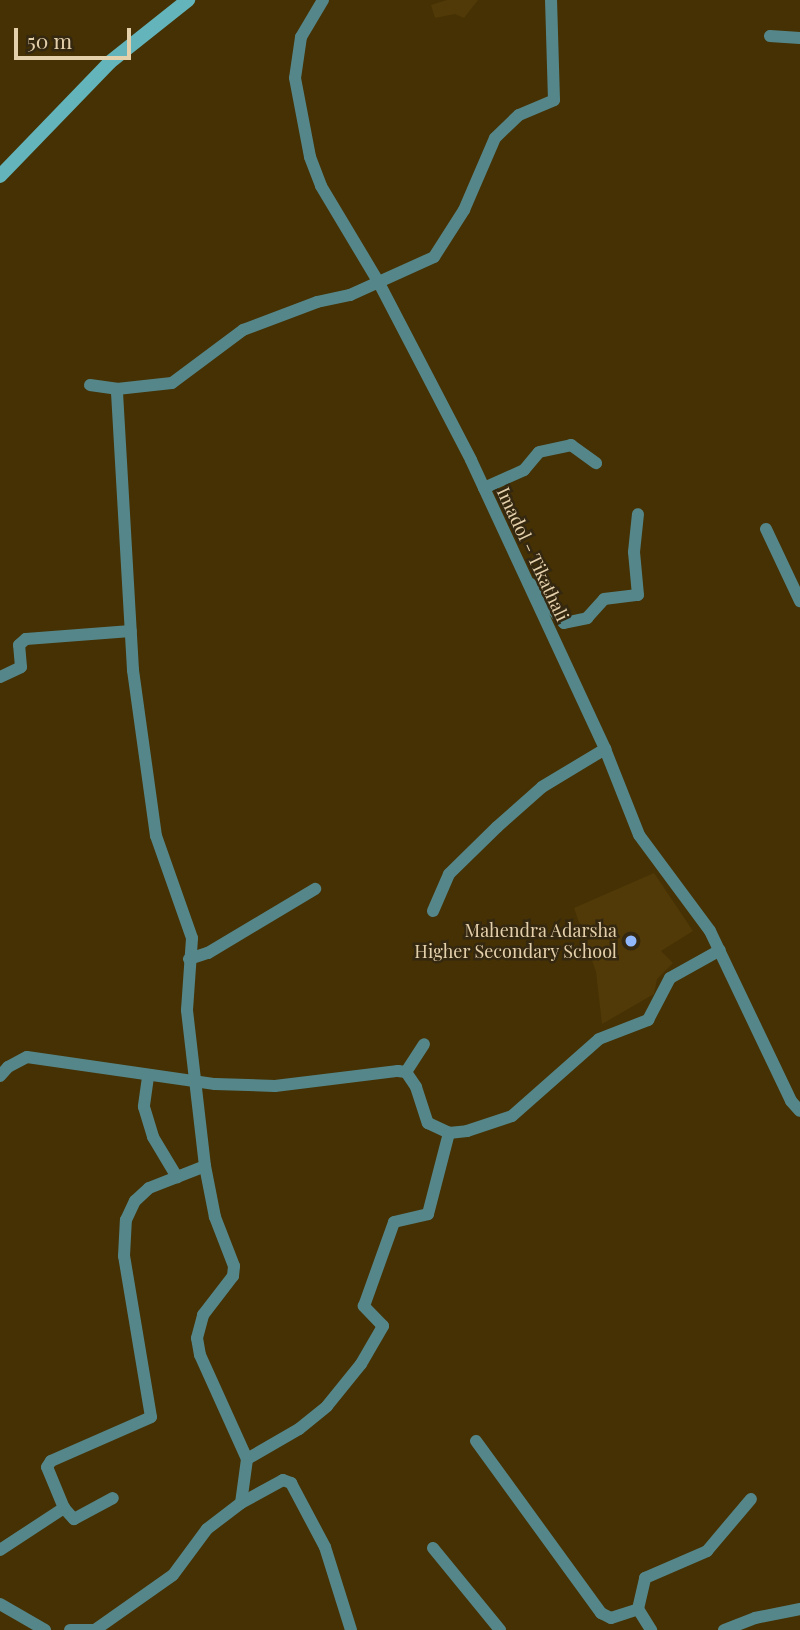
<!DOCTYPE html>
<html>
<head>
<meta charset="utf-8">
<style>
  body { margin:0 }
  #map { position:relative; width:800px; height:1630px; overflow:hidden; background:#453104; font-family:"Playfair Display",serif }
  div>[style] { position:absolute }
  .built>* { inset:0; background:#513a08 }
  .minor>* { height:12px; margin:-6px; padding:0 6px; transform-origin:6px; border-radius:6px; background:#55878a }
  .secondary>* { height:14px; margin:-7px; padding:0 7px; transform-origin:7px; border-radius:7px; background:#63b5bb }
  .dots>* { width:19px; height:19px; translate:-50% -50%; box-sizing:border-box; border:4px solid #352810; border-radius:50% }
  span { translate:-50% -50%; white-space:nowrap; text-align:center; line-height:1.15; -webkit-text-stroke:5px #352810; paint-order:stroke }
  .street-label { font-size:18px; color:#e5d0ac }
  .poi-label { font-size:18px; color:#e5d0ac }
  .right { translate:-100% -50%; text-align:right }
  .scale { position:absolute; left:14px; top:28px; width:117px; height:32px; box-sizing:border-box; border:4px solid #e5d0ac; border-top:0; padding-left:9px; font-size:21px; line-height:24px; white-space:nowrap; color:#e5d0ac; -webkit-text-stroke:5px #352810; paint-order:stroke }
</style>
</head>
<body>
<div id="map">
  <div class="built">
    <i style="clip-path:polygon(447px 0,478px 0,464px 18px,455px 14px,435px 18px,431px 5px)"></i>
    <i style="clip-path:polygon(654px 873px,693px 931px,661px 951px,673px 963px,657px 979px,654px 994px,602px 1024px,596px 972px,574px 908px)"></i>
  </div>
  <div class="minor">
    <i style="left:323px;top:0;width:43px;rotate:120.7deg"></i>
    <i style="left:301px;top:37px;width:41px;rotate:98.3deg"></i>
    <i style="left:295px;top:78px;width:80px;rotate:79.2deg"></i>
    <i style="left:310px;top:157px;width:31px;rotate:69deg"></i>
    <i style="left:321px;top:186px;width:113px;rotate:59.1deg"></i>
    <i style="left:379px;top:283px;width:199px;rotate:62.5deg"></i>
    <i style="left:471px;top:460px;width:319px;rotate:65.1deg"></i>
    <i style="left:605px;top:749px;width:92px;rotate:68.4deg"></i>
    <i style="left:639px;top:835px;width:119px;rotate:53.5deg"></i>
    <i style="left:710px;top:931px;width:188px;rotate:64.5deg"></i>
    <i style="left:791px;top:1101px;width:13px;rotate:48deg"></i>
    <i style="left:770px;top:36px;width:30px;rotate:4deg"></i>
    <i style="left:90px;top:385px;width:27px;rotate:8deg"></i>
    <i style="left:117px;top:389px;width:55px;rotate:-6.2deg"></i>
    <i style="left:172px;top:383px;width:89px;rotate:-36.7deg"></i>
    <i style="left:243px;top:330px;width:79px;rotate:-20.7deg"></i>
    <i style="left:317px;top:302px;width:34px;rotate:-12deg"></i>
    <i style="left:350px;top:295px;width:92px;rotate:-24.3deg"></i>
    <i style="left:434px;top:257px;width:56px;rotate:-57.4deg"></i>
    <i style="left:464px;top:210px;width:78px;rotate:-66.7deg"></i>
    <i style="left:495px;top:138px;width:33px;rotate:-44deg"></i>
    <i style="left:519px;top:115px;width:38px;rotate:-23deg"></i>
    <i style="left:554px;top:100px;width:100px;rotate:-91.7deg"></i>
    <i style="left:484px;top:488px;width:44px;rotate:-24.2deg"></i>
    <i style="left:524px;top:470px;width:23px;rotate:-50deg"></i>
    <i style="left:539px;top:452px;width:33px;rotate:-12deg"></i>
    <i style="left:571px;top:445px;width:31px;rotate:36deg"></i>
    <i style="left:766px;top:529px;width:80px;rotate:64.7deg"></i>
    <i style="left:531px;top:584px;width:51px;rotate:49.8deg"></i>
    <i style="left:564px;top:623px;width:24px;rotate:-12deg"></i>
    <i style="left:587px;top:618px;width:25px;rotate:-48deg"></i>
    <i style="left:604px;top:599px;width:34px;rotate:-7deg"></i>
    <i style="left:638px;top:595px;width:43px;rotate:-95.3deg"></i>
    <i style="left:634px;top:552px;width:38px;rotate:-84deg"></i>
    <i style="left:0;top:677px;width:23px;rotate:-25deg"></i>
    <i style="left:21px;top:667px;width:22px;rotate:-95deg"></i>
    <i style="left:19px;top:645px;width:9px;rotate:-41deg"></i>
    <i style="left:26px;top:639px;width:105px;rotate:-4.4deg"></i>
    <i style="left:433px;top:911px;width:40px;rotate:-66.6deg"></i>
    <i style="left:449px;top:874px;width:67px;rotate:-44.4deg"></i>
    <i style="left:497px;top:827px;width:60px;rotate:-41.6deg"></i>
    <i style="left:542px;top:787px;width:74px;rotate:-31.1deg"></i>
    <i style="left:189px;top:959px;width:20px;rotate:-18deg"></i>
    <i style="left:208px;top:953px;width:125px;rotate:-30.9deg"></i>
    <i style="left:406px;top:1072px;width:33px;rotate:-57deg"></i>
    <i style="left:0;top:1076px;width:12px;rotate:-48deg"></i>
    <i style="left:8px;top:1067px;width:21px;rotate:-28deg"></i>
    <i style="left:27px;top:1057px;width:190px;rotate:8.2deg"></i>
    <i style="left:215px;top:1084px;width:60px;rotate:1.9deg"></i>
    <i style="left:275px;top:1086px;width:124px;rotate:-7deg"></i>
    <i style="left:398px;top:1071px;width:8px;rotate:7deg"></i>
    <i style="left:406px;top:1072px;width:18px;rotate:56deg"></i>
    <i style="left:416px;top:1087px;width:38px;rotate:72deg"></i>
    <i style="left:428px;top:1123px;width:23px;rotate:25deg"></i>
    <i style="left:449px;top:1133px;width:18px;rotate:-6deg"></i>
    <i style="left:467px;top:1131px;width:47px;rotate:-18.4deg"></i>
    <i style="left:512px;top:1116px;width:116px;rotate:-41.5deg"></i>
    <i style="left:599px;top:1039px;width:53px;rotate:-21.2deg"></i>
    <i style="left:648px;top:1020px;width:47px;rotate:-62.4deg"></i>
    <i style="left:670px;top:978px;width:57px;rotate:-29.2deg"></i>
    <i style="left:148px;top:1077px;width:30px;rotate:98deg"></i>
    <i style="left:144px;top:1107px;width:31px;rotate:73deg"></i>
    <i style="left:153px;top:1137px;width:47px;rotate:59deg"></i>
    <i style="left:476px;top:1441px;width:213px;rotate:54deg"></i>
    <i style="left:601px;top:1613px;width:11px;rotate:27deg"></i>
    <i style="left:611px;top:1618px;width:28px;rotate:-18deg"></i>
    <i style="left:638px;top:1609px;width:25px;rotate:58deg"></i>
    <i style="left:247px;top:1459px;width:60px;rotate:-30deg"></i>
    <i style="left:299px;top:1429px;width:36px;rotate:-39deg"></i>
    <i style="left:327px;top:1406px;width:54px;rotate:-51deg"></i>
    <i style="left:361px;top:1364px;width:44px;rotate:-59.9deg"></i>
    <i style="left:383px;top:1326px;width:28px;rotate:-134deg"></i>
    <i style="left:364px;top:1306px;width:89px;rotate:-70.3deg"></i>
    <i style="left:394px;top:1222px;width:35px;rotate:-13deg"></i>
    <i style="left:428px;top:1214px;width:84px;rotate:-75.5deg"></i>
    <i style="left:241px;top:1503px;width:48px;rotate:-28.7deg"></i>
    <i style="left:283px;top:1480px;width:9px;rotate:21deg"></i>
    <i style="left:291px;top:1483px;width:72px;rotate:62deg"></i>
    <i style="left:325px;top:1547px;width:87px;rotate:72.6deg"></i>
    <i style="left:64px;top:1508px;width:15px;rotate:48deg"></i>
    <i style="left:74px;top:1519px;width:44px;rotate:-28.3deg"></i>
    <i style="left:433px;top:1548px;width:106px;rotate:50.7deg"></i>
    <i style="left:0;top:1550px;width:77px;rotate:-33.3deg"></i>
    <i style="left:64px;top:1508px;width:44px;rotate:-112.5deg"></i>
    <i style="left:47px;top:1467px;width:7px;rotate:-56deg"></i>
    <i style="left:51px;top:1461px;width:109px;rotate:-23.7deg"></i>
    <i style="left:151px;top:1417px;width:163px;rotate:-99.5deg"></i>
    <i style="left:124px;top:1256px;width:36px;rotate:-87deg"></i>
    <i style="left:126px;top:1220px;width:21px;rotate:-65deg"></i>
    <i style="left:135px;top:1201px;width:19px;rotate:-43deg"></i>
    <i style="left:149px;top:1188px;width:60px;rotate:-21.4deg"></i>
    <i style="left:0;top:1604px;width:52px;rotate:30deg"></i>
    <i style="left:638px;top:1609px;width:32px;rotate:-77deg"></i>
    <i style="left:645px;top:1578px;width:68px;rotate:-23.5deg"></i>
    <i style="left:707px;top:1551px;width:68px;rotate:-49.8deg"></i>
    <i style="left:70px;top:1630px;width:24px"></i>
    <i style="left:95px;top:1630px;width:95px;rotate:-35.2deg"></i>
    <i style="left:173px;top:1575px;width:57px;rotate:-53.5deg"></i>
    <i style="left:207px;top:1529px;width:43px;rotate:-37.4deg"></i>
    <i style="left:241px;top:1503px;width:44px;rotate:-82.2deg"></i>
    <i style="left:247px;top:1459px;width:114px;rotate:-114.3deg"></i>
    <i style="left:200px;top:1355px;width:17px;rotate:-100deg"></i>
    <i style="left:197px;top:1338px;width:24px;rotate:-75deg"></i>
    <i style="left:203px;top:1315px;width:49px;rotate:-52.4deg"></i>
    <i style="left:233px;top:1276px;width:10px;rotate:-84deg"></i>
    <i style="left:234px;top:1266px;width:53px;rotate:-111.2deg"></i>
    <i style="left:215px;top:1217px;width:52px;rotate:-101.1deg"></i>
    <i style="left:205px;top:1166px;width:157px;rotate:-96.6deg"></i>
    <i style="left:187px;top:1010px;width:72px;rotate:-86deg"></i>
    <i style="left:192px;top:938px;width:108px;rotate:-109.4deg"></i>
    <i style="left:156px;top:836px;width:168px;rotate:-97.9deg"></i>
    <i style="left:133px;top:670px;width:281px;rotate:-93.3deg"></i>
    <i style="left:724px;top:1630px;width:33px;rotate:-21deg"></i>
    <i style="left:755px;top:1618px;width:46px;rotate:-11.3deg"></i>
  </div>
  <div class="secondary">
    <i style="left:0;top:176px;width:158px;rotate:-46deg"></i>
    <i style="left:110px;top:62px;width:100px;rotate:-38.5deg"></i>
  </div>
  <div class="dots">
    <i style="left:631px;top:941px;background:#91b8fd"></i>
  </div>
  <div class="street-label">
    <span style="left:533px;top:554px;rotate:65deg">Imadol - Tikathali</span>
  </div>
  <div class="poi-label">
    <span class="right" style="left:617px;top:941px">Mahendra Adarsha<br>Higher Secondary School</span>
  </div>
  <div class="scale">50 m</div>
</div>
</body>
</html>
